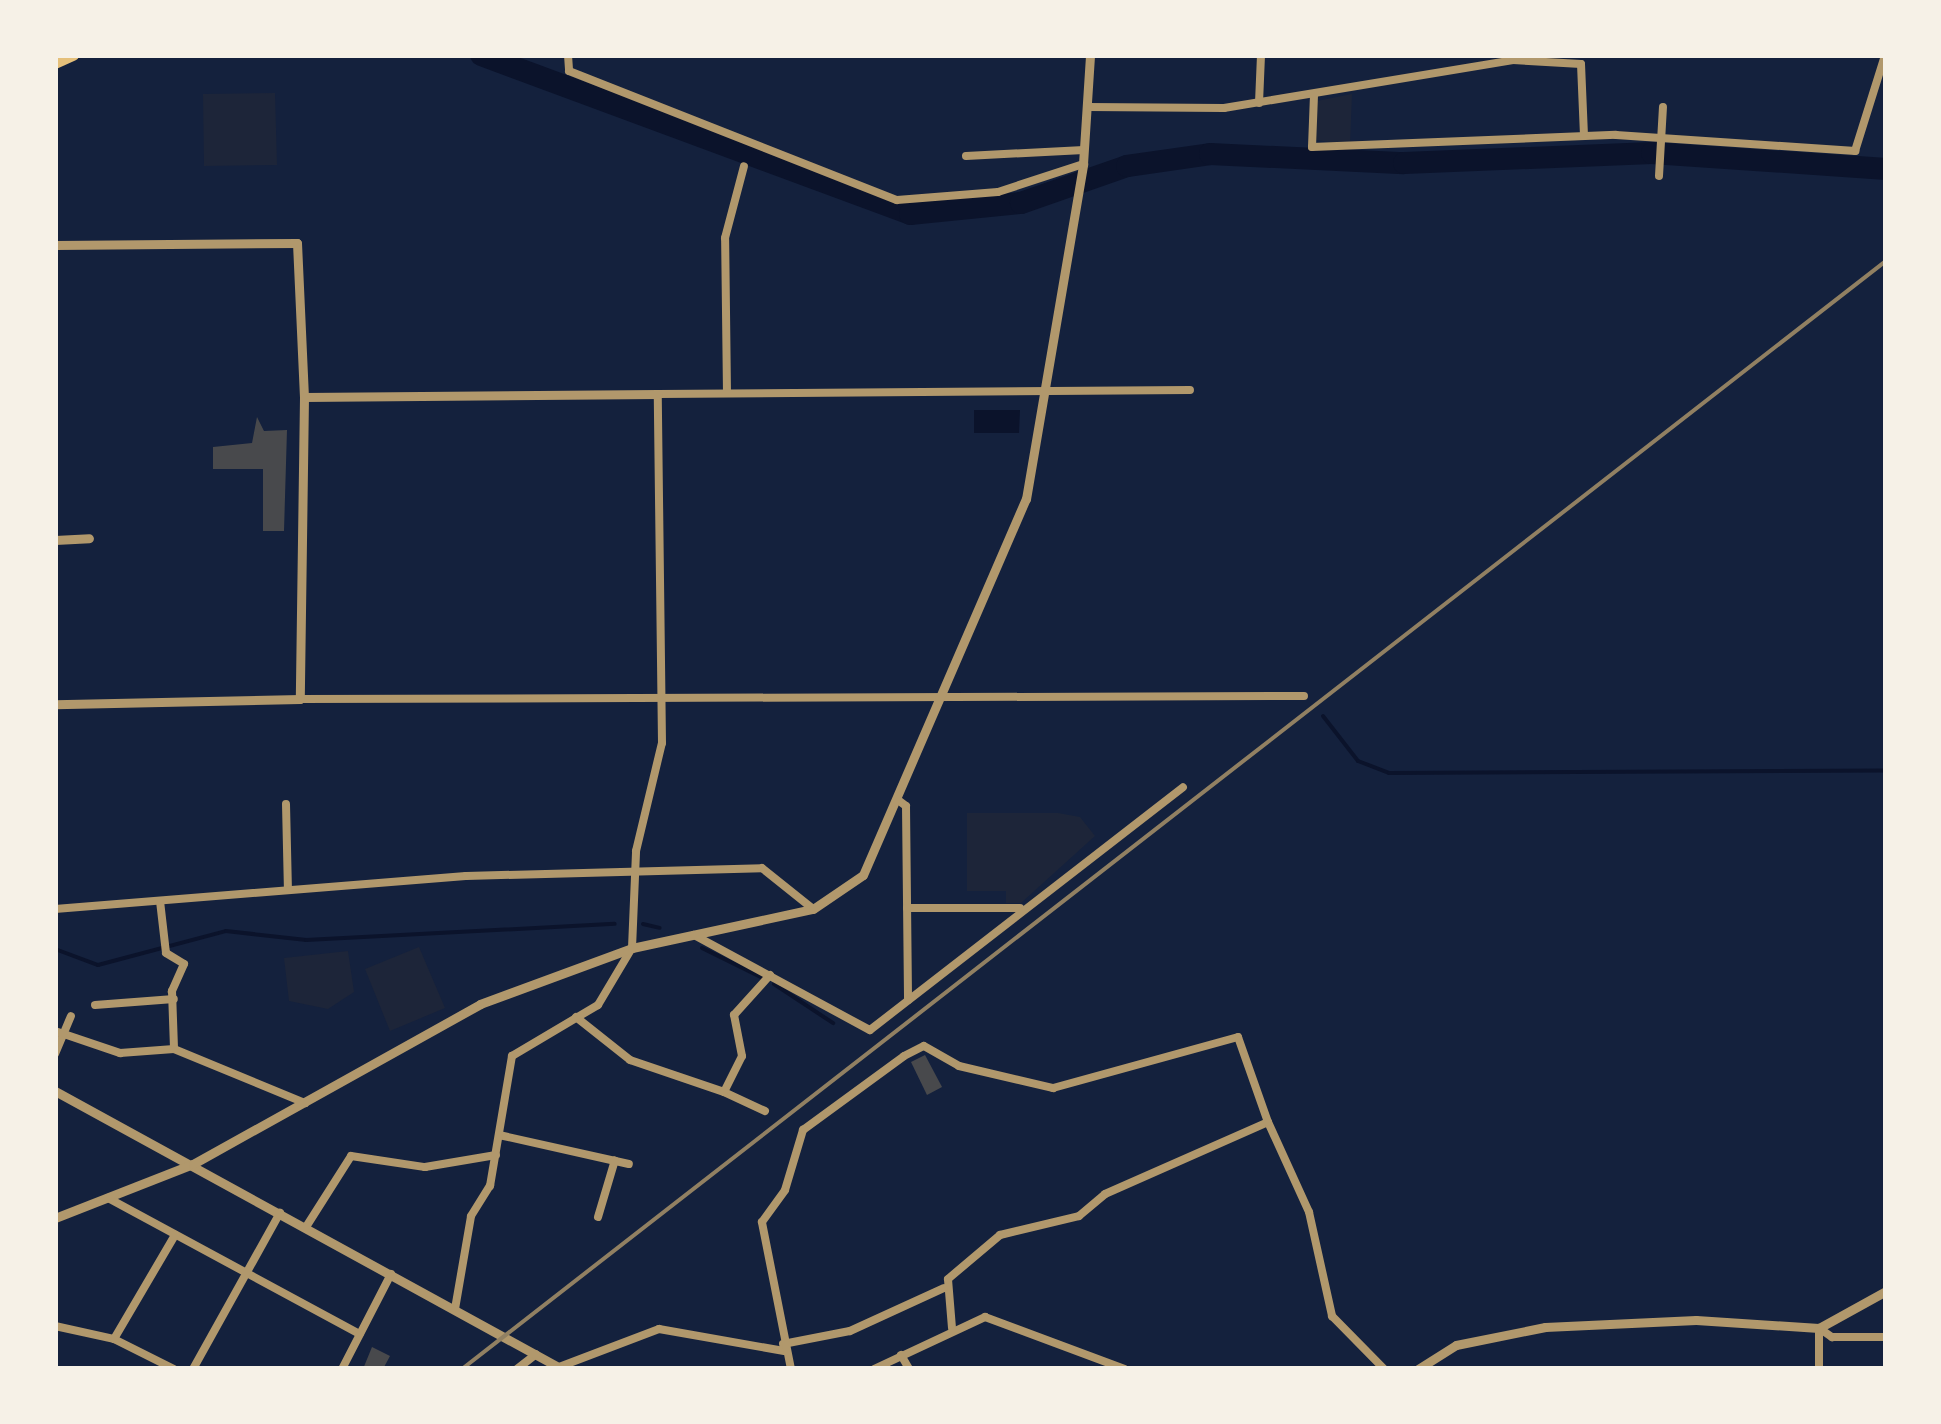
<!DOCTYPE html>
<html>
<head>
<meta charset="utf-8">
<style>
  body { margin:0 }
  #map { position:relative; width:1941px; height:1424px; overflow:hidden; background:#14213d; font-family:"Fira Sans Condensed",sans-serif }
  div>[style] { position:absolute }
  .green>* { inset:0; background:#1d2539 }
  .water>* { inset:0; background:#0b132b }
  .stream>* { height:4px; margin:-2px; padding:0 2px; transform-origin:2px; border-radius:2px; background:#0b132b }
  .river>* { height:22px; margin:-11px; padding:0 11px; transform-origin:11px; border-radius:11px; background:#0b132b }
  .building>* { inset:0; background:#48494c }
  .minor>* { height:8px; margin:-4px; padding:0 4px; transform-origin:4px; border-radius:4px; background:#b1986c }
  .tertiary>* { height:9px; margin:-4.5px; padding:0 4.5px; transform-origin:4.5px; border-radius:4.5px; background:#b1986c }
  .trunk>* { height:12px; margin:-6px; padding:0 6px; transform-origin:6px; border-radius:6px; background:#e5c07b }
  .rail>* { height:4px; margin:-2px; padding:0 2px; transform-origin:2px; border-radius:2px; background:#918062 }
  span { translate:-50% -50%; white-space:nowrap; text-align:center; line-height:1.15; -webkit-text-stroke:10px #f6f1e7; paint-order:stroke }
  .frame { position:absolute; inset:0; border:58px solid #f6f1e7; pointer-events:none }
</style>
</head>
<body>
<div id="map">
  <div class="green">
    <i style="clip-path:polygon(275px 93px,277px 165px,204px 166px,203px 94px)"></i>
    <i style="clip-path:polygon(1352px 94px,1350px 145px,1316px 140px,1317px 101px)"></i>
    <i style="clip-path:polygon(967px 813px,1058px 813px,1080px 817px,1095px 836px,1021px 903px,1006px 903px,1006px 891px,967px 891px)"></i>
    <i style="clip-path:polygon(419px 947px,445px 1008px,390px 1031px,365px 969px)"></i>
    <i style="clip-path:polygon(348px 951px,354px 992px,328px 1009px,289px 1001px,284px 958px)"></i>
  </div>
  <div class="water">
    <i style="clip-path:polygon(974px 410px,1020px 410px,1019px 433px,974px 433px)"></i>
  </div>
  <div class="stream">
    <i style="left:1323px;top:716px;width:57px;rotate:52.1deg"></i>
    <i style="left:1358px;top:761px;width:33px;rotate:21deg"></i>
    <i style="left:1389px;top:773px;width:497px;rotate:-0.3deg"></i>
    <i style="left:643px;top:924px;width:17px;rotate:13deg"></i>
    <i style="left:702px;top:948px;width:66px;rotate:26.2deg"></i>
    <i style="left:55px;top:949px;width:46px;rotate:20.4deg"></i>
    <i style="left:98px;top:965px;width:132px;rotate:-14.9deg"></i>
    <i style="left:226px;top:931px;width:81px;rotate:6.4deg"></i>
    <i style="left:306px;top:940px;width:309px;rotate:-3deg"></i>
    <i style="left:774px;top:984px;width:71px;rotate:33.5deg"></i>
  </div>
  <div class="river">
    <i style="left:481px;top:55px;width:458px;rotate:20.3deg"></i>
    <i style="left:910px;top:214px;width:112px;rotate:-5.7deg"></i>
    <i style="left:1021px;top:203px;width:112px;rotate:-19.2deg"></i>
    <i style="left:1127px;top:166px;width:84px;rotate:-8.2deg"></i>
    <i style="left:1210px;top:154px;width:194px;rotate:2.7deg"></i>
    <i style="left:1404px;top:163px;width:248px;rotate:-2.3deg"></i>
    <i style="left:1652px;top:153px;width:235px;rotate:3.9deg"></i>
  </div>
  <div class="building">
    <i style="clip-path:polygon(257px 417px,264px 431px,287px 430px,284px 531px,263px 531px,263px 469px,213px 469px,213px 447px,252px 443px)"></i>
    <i style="clip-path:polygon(925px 1055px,942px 1087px,927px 1095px,911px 1062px)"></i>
    <i style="clip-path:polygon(372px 1347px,390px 1356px,383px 1369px,363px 1369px)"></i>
  </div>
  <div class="minor">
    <i style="left:568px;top:55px;width:16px;rotate:86deg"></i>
    <i style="left:569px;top:71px;width:352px;rotate:21.5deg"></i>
    <i style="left:897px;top:200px;width:101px;rotate:-4.5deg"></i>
    <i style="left:998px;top:192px;width:89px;rotate:-18.2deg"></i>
    <i style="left:1314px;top:95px;width:52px;rotate:92.2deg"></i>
    <i style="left:1312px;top:147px;width:304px;rotate:-2.3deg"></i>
    <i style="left:1616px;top:135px;width:240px;rotate:3.8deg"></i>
    <i style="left:1855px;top:151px;width:101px;rotate:-72.6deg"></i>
    <i style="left:1259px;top:103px;width:48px;rotate:-87.6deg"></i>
    <i style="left:1088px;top:107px;width:136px;rotate:0.4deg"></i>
    <i style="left:1224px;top:108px;width:293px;rotate:-9.4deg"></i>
    <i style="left:1513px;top:60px;width:68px;rotate:3.4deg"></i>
    <i style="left:1581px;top:64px;width:72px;rotate:87.6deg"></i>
    <i style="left:966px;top:156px;width:118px;rotate:-2.9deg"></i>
    <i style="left:1659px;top:176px;width:69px;rotate:-86.7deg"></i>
    <i style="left:727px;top:393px;width:155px;rotate:-90.7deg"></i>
    <i style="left:725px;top:238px;width:74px;rotate:-75.2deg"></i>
    <i style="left:300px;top:699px;width:1004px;rotate:-0.17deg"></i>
    <i style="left:898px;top:800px;width:10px;rotate:37deg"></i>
    <i style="left:906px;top:806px;width:194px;rotate:89.4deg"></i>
    <i style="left:286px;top:804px;width:86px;rotate:88.7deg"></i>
    <i style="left:160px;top:901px;width:52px;rotate:83.4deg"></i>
    <i style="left:166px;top:953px;width:21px;rotate:31deg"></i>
    <i style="left:184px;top:964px;width:30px;rotate:114deg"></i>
    <i style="left:172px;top:991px;width:58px;rotate:88deg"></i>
    <i style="left:907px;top:908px;width:113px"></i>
    <i style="left:55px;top:909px;width:412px;rotate:-4.6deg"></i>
    <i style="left:466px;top:876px;width:296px;rotate:-1.5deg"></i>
    <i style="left:762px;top:868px;width:65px;rotate:38.8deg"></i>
    <i style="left:694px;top:935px;width:200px;rotate:28.4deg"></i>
    <i style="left:870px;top:1030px;width:396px;rotate:-37.8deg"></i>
    <i style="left:95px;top:1005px;width:79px;rotate:-4.3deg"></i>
    <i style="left:576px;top:1017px;width:69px;rotate:38.5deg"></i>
    <i style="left:630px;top:1060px;width:99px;rotate:18.8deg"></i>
    <i style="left:55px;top:1031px;width:69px;rotate:18.7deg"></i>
    <i style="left:120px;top:1053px;width:54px;rotate:-4.2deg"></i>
    <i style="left:174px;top:1049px;width:142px;rotate:22.4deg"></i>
    <i style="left:55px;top:1054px;width:41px;rotate:-67.2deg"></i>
    <i style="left:765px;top:1111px;width:45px;rotate:-155.1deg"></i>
    <i style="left:724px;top:1092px;width:40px;rotate:-63.4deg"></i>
    <i style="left:742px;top:1056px;width:42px;rotate:-101deg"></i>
    <i style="left:734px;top:1015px;width:54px;rotate:-48deg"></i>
    <i style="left:499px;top:1135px;width:133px;rotate:12.6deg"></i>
    <i style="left:108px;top:1198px;width:286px;rotate:28.4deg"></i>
    <i style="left:598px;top:1217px;width:59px;rotate:-73.4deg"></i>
    <i style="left:306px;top:1227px;width:84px;rotate:-57.6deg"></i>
    <i style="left:351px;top:1156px;width:75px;rotate:8.5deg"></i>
    <i style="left:425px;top:1167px;width:72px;rotate:-9.6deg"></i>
    <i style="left:455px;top:1309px;width:94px;rotate:-80.2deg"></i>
    <i style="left:471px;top:1216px;width:36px;rotate:-58deg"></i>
    <i style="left:490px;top:1186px;width:132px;rotate:-80.4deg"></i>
    <i style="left:512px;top:1056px;width:100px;rotate:-30.7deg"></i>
    <i style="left:598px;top:1005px;width:66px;rotate:-59.2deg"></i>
    <i style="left:632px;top:948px;width:97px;rotate:-87.6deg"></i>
    <i style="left:636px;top:851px;width:111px;rotate:-76.5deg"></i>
    <i style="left:662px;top:743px;width:349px;rotate:-90.7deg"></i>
    <i style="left:658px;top:394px;width:532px;rotate:-0.43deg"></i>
    <i style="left:55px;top:1326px;width:60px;rotate:12.4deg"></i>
    <i style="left:114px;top:1339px;width:67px;rotate:26.6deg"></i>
    <i style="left:952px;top:1328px;width:49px;rotate:-94.7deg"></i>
    <i style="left:948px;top:1279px;width:68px;rotate:-40.2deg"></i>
    <i style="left:1000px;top:1235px;width:81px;rotate:-13.5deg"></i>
    <i style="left:1079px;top:1216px;width:34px;rotate:-40deg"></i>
    <i style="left:1105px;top:1194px;width:178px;rotate:-23.8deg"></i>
    <i style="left:1268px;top:1122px;width:99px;rotate:65.5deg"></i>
    <i style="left:1309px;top:1212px;width:107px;rotate:77.5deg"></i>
    <i style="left:1332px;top:1316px;width:74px;rotate:45.5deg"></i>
    <i style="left:1819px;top:1328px;width:16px;rotate:35deg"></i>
    <i style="left:1832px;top:1337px;width:54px"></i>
    <i style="left:1819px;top:1328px;width:41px;rotate:90deg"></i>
    <i style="left:114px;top:1339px;width:121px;rotate:-59.6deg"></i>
    <i style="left:783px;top:1344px;width:68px;rotate:-11deg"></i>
    <i style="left:850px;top:1331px;width:103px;rotate:-24.6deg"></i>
    <i style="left:901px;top:1355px;width:16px;rotate:60deg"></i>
    <i style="left:559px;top:1367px;width:107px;rotate:-20.8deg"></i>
    <i style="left:659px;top:1329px;width:127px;rotate:10deg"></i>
    <i style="left:193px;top:1369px;width:179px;rotate:-60.9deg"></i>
    <i style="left:342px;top:1369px;width:107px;rotate:-62.7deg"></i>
    <i style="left:517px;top:1369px;width:24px;rotate:-38deg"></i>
    <i style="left:791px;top:1369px;width:150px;rotate:-101.2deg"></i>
    <i style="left:762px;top:1222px;width:39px;rotate:-54deg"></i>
    <i style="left:785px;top:1190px;width:63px;rotate:-73.3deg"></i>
    <i style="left:803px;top:1130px;width:125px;rotate:-36.2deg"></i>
    <i style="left:904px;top:1056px;width:22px;rotate:-27deg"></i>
    <i style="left:924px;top:1046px;width:40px;rotate:29.7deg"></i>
    <i style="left:959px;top:1066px;width:97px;rotate:13.2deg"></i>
    <i style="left:1053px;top:1088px;width:192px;rotate:-15.4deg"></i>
    <i style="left:1238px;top:1037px;width:90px;rotate:70.6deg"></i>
    <i style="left:874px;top:1369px;width:123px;rotate:-25.1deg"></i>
    <i style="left:985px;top:1317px;width:149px;rotate:20.4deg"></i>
  </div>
  <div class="tertiary">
    <i style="left:55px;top:245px;width:242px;rotate:-0.5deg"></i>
    <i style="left:297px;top:243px;width:154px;rotate:87.4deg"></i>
    <i style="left:304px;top:397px;width:302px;rotate:90.8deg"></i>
    <i style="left:300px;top:699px;width:245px;rotate:178.8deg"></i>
    <i style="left:304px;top:397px;width:354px;rotate:-0.5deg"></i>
    <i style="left:55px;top:540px;width:34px;rotate:-3deg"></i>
    <i style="left:55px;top:1091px;width:578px;rotate:28.74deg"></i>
    <i style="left:55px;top:1218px;width:148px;rotate:-21.4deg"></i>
    <i style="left:193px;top:1164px;width:329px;rotate:-29.1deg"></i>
    <i style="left:480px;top:1004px;width:162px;rotate:-20.2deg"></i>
    <i style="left:632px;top:948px;width:185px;rotate:-12.2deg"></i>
    <i style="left:813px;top:909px;width:60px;rotate:-34.2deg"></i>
    <i style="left:863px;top:875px;width:410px;rotate:-66.6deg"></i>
    <i style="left:1026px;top:499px;width:340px;rotate:-80.3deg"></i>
    <i style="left:1083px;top:164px;width:109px;rotate:-86.3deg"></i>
    <i style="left:1418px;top:1369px;width:45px;rotate:-32.3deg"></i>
    <i style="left:1456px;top:1345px;width:91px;rotate:-11.4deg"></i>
    <i style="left:1545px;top:1327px;width:151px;rotate:-2.7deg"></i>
    <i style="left:1696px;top:1320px;width:123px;rotate:3.7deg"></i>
    <i style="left:1819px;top:1328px;width:77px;rotate:-28.9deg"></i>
  </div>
  <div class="trunk">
    <i style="left:55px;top:63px;width:20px;rotate:-24deg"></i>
  </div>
  <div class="rail">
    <i style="left:462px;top:1369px;width:1804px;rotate:-37.89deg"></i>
  </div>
  <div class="frame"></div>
</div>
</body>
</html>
